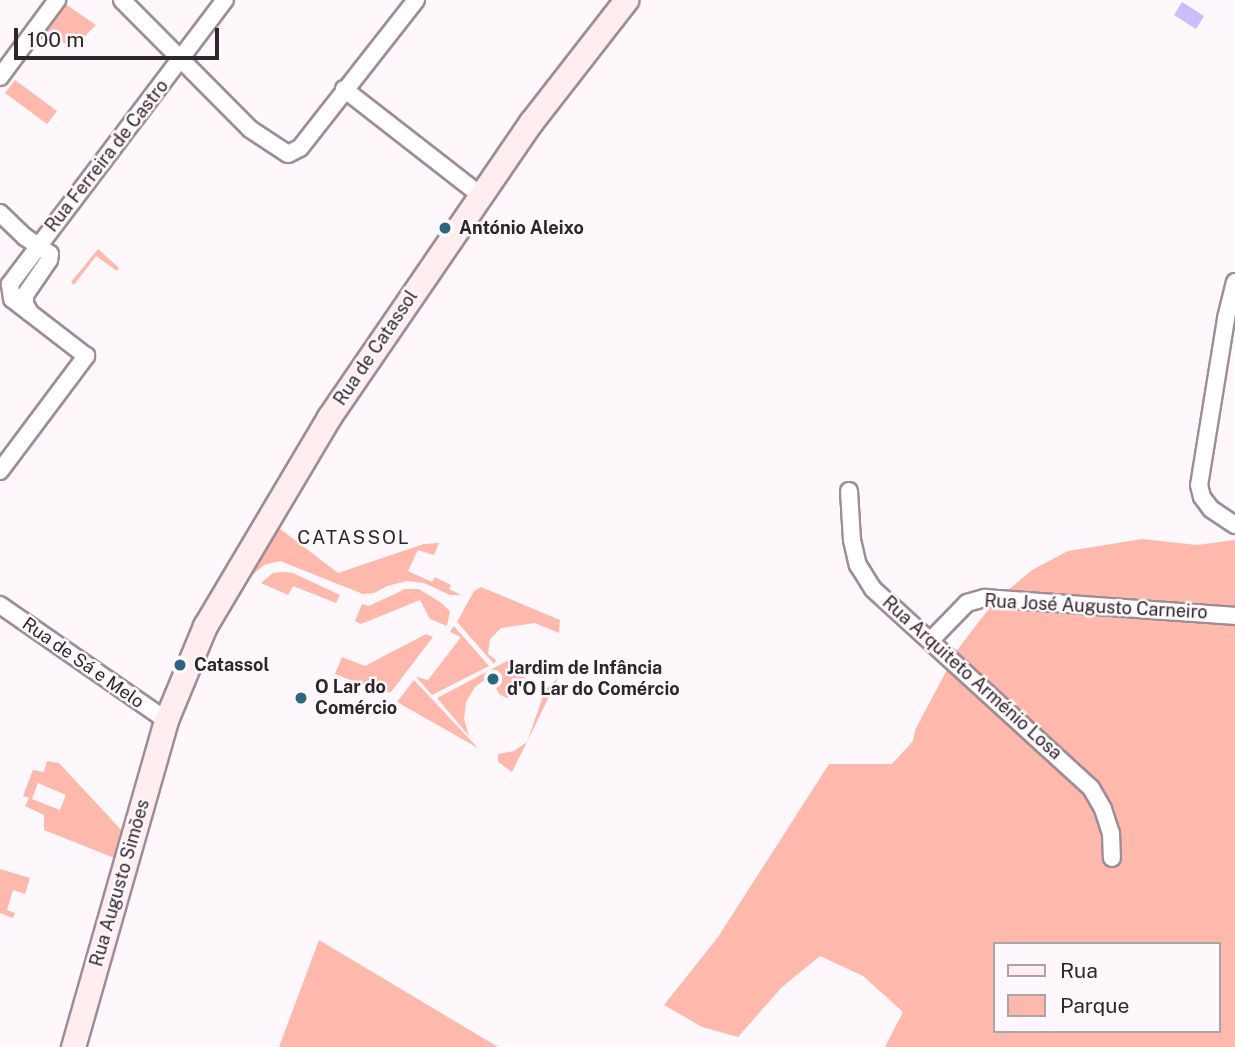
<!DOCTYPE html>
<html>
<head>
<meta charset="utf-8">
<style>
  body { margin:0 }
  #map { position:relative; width:1235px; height:1047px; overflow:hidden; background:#fef7fb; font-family:"Public Sans",sans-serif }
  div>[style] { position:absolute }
  .green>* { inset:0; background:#feb9ac }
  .water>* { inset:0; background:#cdbcfc }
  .roads { filter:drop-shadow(2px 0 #9e8d96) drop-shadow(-2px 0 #9e8d96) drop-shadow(0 2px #9e8d96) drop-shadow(0 -2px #9e8d96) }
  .minor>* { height:16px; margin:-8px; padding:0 8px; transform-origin:8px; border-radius:8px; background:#fff }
  .secondary>* { height:23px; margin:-11.5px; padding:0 11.5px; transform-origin:11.5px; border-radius:11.5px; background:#ffedf0 }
  .dots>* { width:19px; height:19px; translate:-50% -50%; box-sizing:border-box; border:4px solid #fef7fb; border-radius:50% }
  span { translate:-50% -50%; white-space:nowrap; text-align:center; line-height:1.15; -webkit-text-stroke:5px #fef7fb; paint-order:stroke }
  .street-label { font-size:18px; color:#2d272a }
  .poi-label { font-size:18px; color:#2d272a; font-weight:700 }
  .left { translate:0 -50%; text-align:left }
  .neighbourhood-label { font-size:19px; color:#2d272a; letter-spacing:2px }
  .legend { position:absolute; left:993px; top:942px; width:228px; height:91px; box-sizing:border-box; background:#fef7fb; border:2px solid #aaa4a7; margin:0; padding:9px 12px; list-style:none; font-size:21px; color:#2d272a }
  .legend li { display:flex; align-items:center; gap:14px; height:35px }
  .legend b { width:35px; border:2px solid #aaa4a7 }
  .scale { position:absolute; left:14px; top:28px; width:205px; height:32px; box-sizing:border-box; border:4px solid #2d272a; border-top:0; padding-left:9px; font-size:21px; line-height:24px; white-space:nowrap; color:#2d272a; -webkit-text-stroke:5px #fef7fb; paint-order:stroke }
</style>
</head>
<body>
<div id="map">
  <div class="green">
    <i style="clip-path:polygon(64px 3px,96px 25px,72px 49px,45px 29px)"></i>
    <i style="clip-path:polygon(15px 80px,57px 111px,47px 124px,5px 93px)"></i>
    <i style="clip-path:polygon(98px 249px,119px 268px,117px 271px,96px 256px,74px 285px,71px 282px)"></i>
    <i style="clip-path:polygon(279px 528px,338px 573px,424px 544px,439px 543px,434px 555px,418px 550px,408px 571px,432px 582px,435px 577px,451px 585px,449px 589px,461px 595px,450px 595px,424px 583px,407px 581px,387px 586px,374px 593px,363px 594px,280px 561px,264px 565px,249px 578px)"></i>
    <i style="clip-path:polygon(evenodd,1142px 539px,1197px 545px,1235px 540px,1235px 1047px,885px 1047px,903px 1012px,863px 976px,820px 956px,782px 987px,738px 1037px,702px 1027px,664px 1005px,718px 937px,829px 764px,892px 764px,913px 741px,915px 730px,958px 649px,994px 602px,1032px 570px,1068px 551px,1142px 539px,995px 944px,1219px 944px,1219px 1031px,995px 1031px,995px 944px)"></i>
    <i style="clip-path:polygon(284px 572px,293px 573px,340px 595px,336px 603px,293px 586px,288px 595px,261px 583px,273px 573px)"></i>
    <i style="clip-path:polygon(481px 587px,560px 620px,559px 633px,535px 623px,501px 628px,490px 639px,488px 654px,496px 660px,494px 664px,457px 622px,474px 591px)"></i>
    <i style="clip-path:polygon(405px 589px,419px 589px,440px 602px,450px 611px,447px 626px,430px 619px,420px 600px,361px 624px,355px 621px,362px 604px,369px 606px)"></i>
    <i style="clip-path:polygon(454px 626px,489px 666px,432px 695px,416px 677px,428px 680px,461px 637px,450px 632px)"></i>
    <i style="clip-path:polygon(426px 634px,433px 637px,391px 692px,384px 693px,335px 674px,342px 657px,365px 666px)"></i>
    <i style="clip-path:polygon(507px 661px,523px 667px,525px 682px,507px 698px,499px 694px,495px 686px,483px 681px,475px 687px,466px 702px,464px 719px,469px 736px,437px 698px)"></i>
    <i style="clip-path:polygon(558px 678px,527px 742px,512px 772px,498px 762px,498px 754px,514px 751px,527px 742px,545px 690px)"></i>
    <i style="clip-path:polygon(414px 680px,478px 748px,397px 702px)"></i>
    <i style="clip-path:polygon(evenodd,47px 761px,59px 763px,125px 834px,117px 859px,44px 830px,44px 815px,25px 806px,29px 798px,23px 796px,33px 770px,44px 772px,47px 761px,38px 783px,66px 795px,60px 810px,32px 799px,38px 783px)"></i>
    <i style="clip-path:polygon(0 869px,30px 878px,25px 894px,13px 890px,7px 910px,15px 913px,13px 918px,0 913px)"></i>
    <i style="clip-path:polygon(319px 940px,498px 1047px,279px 1047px)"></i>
  </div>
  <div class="water">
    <i style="clip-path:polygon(1182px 2px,1204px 16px,1196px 29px,1174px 15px)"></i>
  </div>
  <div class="roads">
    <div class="minor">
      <i style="left:122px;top:0;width:182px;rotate:45.2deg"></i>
      <i style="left:250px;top:129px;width:45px;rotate:33.3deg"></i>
      <i style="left:288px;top:154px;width:13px;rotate:-27deg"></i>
      <i style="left:300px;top:148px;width:188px;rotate:-51.9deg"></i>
      <i style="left:0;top:77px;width:96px;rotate:-53.5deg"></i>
      <i style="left:344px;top:89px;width:172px;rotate:37.9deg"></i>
      <i style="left:0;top:213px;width:35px;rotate:44deg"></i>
      <i style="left:25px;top:237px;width:30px;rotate:34deg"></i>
      <i style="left:50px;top:254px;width:6px;rotate:99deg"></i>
      <i style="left:49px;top:260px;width:42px;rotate:124.4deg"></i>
      <i style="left:25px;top:295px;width:9px;rotate:90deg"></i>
      <i style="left:25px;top:304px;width:10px;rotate:61deg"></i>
      <i style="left:1235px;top:282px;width:38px;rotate:104deg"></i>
      <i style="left:1226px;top:319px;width:168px;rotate:99.2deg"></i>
      <i style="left:1199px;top:485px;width:12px;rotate:76deg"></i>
      <i style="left:1202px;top:497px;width:15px;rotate:53deg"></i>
      <i style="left:1211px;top:509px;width:29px;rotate:34deg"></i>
      <i style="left:0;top:471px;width:144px;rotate:-53.2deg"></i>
      <i style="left:86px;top:356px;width:93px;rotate:-142.4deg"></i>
      <i style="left:12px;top:299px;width:15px;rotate:-98deg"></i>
      <i style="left:10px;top:284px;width:356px;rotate:-52.9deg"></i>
      <i style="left:849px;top:491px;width:49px;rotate:86.5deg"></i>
      <i style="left:852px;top:540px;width:26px;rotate:77deg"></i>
      <i style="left:858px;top:565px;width:28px;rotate:58deg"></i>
      <i style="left:873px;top:589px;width:295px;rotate:42.4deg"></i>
      <i style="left:1091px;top:788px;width:24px;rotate:60deg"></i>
      <i style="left:1103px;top:809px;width:25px;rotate:72deg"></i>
      <i style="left:1111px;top:833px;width:25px;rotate:88deg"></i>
      <i style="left:0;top:605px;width:202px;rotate:34.7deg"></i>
      <i style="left:931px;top:640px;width:52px;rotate:-45.8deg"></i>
      <i style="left:967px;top:603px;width:19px;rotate:-16deg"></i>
      <i style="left:985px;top:598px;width:251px;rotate:4.1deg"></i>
    </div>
    <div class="secondary">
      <i style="left:73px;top:1047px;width:340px;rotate:-74.1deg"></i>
      <i style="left:166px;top:720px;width:102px;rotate:-67.5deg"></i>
      <i style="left:205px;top:626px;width:243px;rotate:-59.3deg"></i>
      <i style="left:329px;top:417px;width:358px;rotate:-55.6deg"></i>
      <i style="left:531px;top:122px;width:155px;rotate:-52.1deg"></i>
    </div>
  </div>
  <div class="dots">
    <i style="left:445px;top:228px;background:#2b687f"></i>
    <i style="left:180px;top:665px;background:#2b687f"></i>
    <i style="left:493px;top:679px;background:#2b687f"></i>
    <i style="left:301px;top:698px;background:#2b687f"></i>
  </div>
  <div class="street-label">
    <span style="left:107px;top:156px;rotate:-52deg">Rua Ferreira de Castro</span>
    <span style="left:376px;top:348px;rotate:-56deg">Rua de Catassol</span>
    <span style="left:1096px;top:607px;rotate:3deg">Rua José Augusto Carneiro</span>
    <span style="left:83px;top:663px;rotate:35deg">Rua de Sá e Melo</span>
    <span style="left:972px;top:678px;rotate:42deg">Rua Arquiteto Arménio Losa</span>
    <span style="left:120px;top:883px;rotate:-74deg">Rua Augusto Simões</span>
  </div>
  <div class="poi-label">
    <span class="left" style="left:459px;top:228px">António Aleixo</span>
    <span class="left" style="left:194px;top:665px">Catassol</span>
    <span class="left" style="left:507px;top:679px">Jardim de Infância<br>d'O Lar do Comércio</span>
    <span class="left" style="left:315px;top:698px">O Lar do<br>Comércio</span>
  </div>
  <div class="neighbourhood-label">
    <span style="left:354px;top:538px">CATASSOL</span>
  </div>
  <ul class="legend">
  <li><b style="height:9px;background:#ffedf0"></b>Rua</li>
  <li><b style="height:19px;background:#feb9ac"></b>Parque</li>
  </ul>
  <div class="scale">100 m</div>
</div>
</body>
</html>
